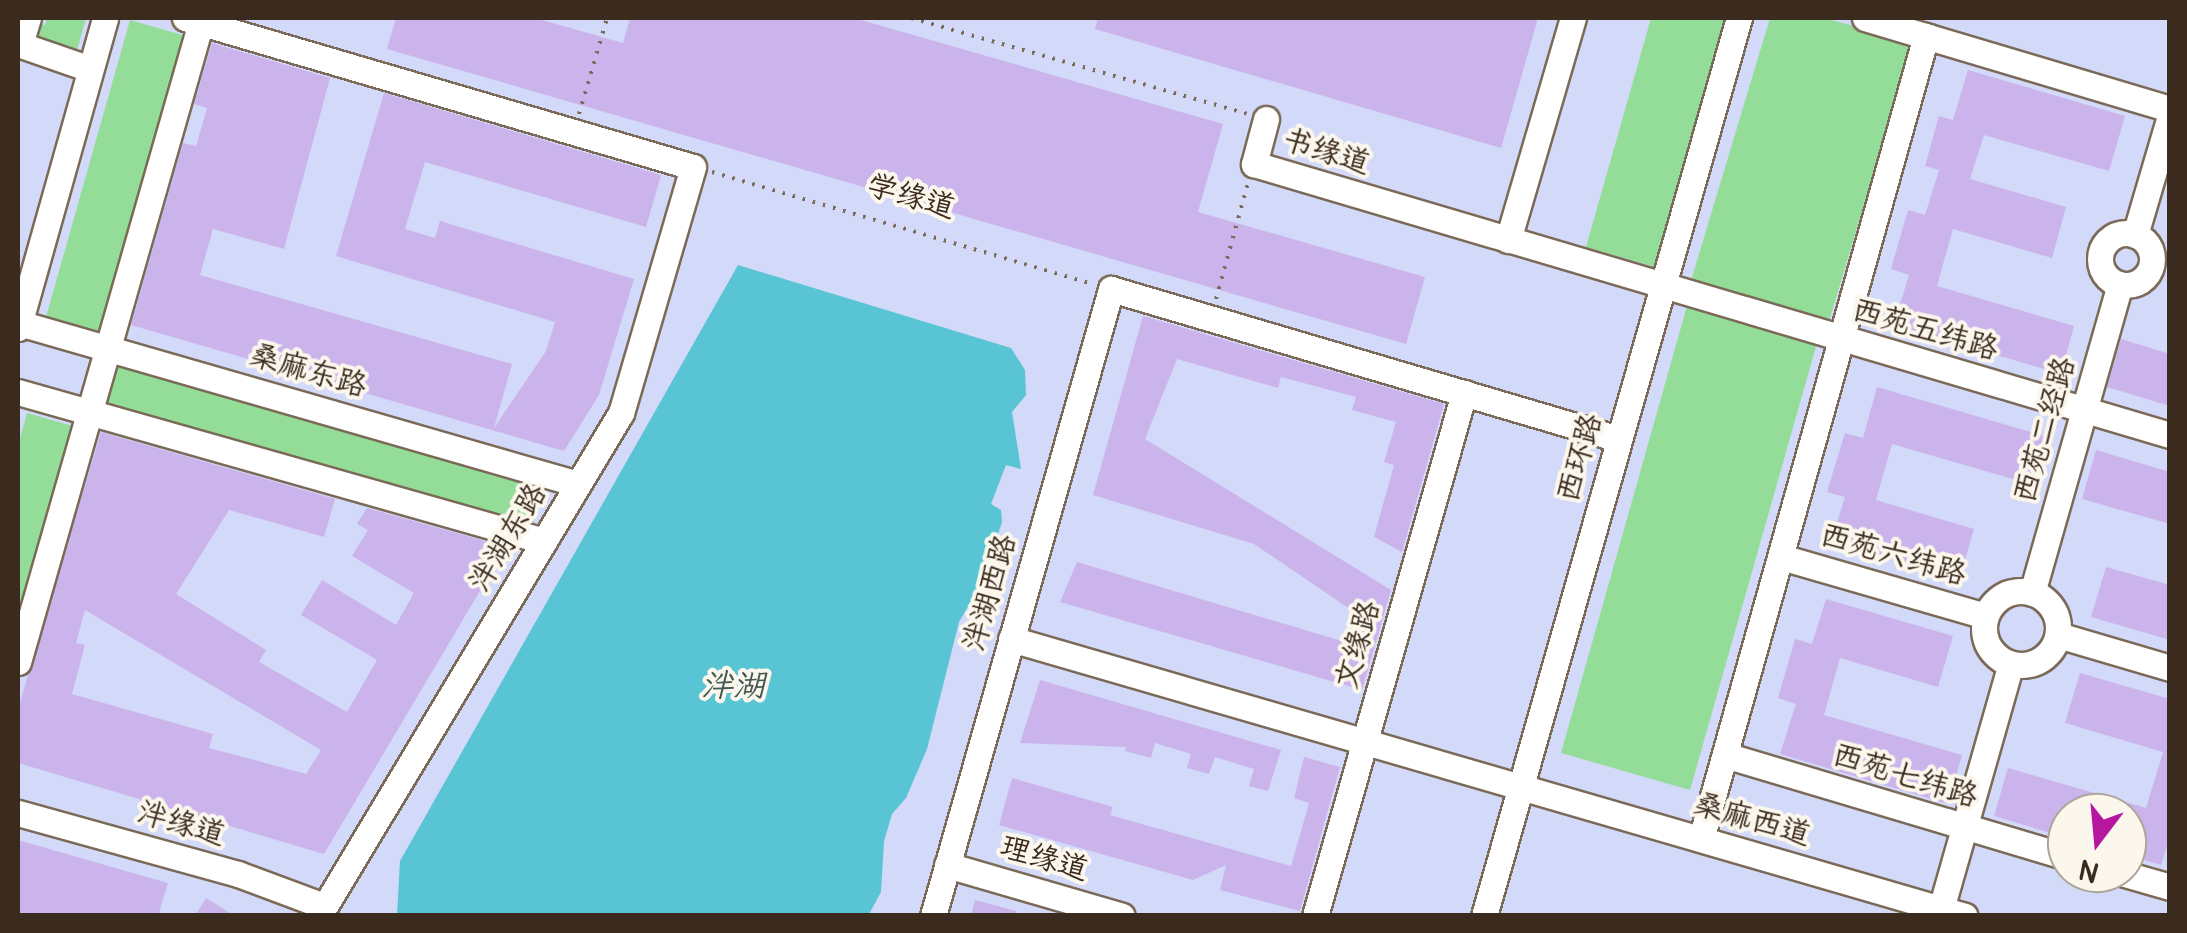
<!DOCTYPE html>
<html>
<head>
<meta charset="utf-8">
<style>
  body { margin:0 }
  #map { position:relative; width:2187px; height:933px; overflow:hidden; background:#efe2c2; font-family:Pangolin,"LXGW WenKai TC",sans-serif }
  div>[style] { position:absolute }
  .built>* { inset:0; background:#d2d9f9 }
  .green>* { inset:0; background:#94dd98 }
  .water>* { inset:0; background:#59c4d4 }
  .building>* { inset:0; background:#cbb4eb }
  .path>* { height:4px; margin-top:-2px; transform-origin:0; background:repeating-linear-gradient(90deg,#7a6a57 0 2.5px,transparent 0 10.5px) }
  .roads { filter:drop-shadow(2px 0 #7a6a57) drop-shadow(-2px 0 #7a6a57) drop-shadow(0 2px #7a6a57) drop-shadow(0 -2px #7a6a57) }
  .minor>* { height:25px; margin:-12.5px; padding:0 12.5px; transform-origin:12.5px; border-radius:12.5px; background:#fff }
  .minor>.ring { margin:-12.5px; padding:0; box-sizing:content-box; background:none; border:25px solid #fff; border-radius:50% }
  span { translate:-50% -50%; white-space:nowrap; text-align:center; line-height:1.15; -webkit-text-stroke:8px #fbf7ec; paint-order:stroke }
  .street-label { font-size:30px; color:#3b2a1e }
  .water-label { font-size:32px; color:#445855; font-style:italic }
  .frame { position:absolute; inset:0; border:20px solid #3b2a1e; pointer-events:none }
  .north { position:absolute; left:2047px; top:793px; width:100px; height:100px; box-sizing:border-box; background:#fbf7ec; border:2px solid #aea59a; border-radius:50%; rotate:196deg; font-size:28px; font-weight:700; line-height:40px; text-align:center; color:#3b2a1e }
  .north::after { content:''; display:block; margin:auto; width:35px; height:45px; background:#b5179e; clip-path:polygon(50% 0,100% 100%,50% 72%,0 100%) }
</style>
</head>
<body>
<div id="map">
  <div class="built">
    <i style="clip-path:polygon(evenodd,18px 18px,2169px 18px,2169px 915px,18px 915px,18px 18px,2067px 813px,2127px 813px,2127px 873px,2067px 873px,2067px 813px)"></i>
  </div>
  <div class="green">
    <i style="clip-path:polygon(47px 18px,86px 18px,77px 50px,33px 38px,37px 23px,45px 25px)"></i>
    <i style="clip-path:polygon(1651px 18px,1730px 18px,1655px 267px,1586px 247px)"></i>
    <i style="clip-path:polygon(1770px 18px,1825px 18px,1912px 43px,1828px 325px,1690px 284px)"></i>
    <i style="clip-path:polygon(130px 20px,186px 36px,103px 332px,46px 317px)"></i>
    <i style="clip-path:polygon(1687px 306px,1817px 343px,1690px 790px,1561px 753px)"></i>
    <i style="clip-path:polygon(120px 359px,545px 482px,531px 530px,106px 407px)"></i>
    <i style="clip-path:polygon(27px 413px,76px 427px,18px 631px,18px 446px)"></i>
  </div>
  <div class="water">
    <i style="clip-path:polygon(738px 265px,1011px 348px,1025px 370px,1026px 395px,1012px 412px,1021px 469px,1006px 465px,991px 504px,1001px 510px,1002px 522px,982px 582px,959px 622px,927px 749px,906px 798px,892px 814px,884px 841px,881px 892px,868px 916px,397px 915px,400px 861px)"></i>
  </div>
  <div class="building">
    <i style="clip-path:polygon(396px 18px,535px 18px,623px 43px,630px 18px,854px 18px,1223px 124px,1198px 212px,1425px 277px,1406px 344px,387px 49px)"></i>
    <i style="clip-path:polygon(1098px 18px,1538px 18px,1501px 148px,1095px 29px)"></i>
    <i style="clip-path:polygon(212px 43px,330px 78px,284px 249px,213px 229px,200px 275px,512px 364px,494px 428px,546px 351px,555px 322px,336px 256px,384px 93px,661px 175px,646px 227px,425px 162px,405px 229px,435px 238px,440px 221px,634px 279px,599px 395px,564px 451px,131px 325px,183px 143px,196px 146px,207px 108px,194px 104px)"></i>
    <i style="clip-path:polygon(1968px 70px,2125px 116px,2109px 171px,1984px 135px,1970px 179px,2066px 207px,2052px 258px,1953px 229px,1937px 286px,2074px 326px,2061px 374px,1894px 325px,1909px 275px,1891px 269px,1908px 210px,1925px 215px,1939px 170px,1925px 166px,1939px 116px,1953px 120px)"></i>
    <i style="clip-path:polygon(1143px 316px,1444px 404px,1402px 552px,1374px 537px,1394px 465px,1384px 462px,1396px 422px,1352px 410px,1356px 397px,1281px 377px,1278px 388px,1177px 359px,1145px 439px,1391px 590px,1362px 690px,1060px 602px,1077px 562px,1355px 645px,1363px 618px,1254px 544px,1093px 495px)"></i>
    <i style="clip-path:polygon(2121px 339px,2170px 354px,2170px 406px,2107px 387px)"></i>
    <i style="clip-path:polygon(1877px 387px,2044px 436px,2030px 484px,1892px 444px,1876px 500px,1974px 529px,1959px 580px,1831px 542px,1845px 497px,1827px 492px,1845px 433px,1863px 438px)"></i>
    <i style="clip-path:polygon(evenodd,101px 432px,335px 499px,324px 537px,229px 510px,176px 594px,266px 650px,259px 662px,347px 712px,377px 660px,301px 615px,322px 580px,396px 625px,414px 593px,352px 556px,368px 530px,357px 524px,367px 508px,506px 547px,324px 854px,18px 763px,18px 709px,101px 432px,85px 610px,321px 750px,306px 774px,209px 748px,213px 734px,72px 694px,85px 645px,76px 643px,85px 610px)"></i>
    <i style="clip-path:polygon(2096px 450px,2170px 472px,2170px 524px,2082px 499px)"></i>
    <i style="clip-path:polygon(2106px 567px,2170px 585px,2170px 640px,2091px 617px)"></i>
    <i style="clip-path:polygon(1826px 599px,1953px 636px,1938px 687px,1840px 658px,1824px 715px,1962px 755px,1948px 804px,1780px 754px,1796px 704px,1778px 698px,1795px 639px,1812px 644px)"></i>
    <i style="clip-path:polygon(2080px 673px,2170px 699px,2170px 837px,2161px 865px,2127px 855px,2127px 813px,2067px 813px,2067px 838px,1994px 816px,2008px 768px,2146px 808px,2163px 752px,2065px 723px)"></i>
    <i style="clip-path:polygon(1040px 680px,1281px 750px,1268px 791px,1249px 786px,1254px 769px,1215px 757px,1209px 774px,1187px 768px,1191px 754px,1155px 743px,1151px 758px,1125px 751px,1126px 747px,1020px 743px)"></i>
    <i style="clip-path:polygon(1304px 757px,1340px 767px,1300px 911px,1220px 890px,1226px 865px,1193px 880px,999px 825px,1012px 778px,1113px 807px,1110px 815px,1291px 866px,1309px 803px,1294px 798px)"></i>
    <i style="clip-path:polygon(18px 840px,168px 883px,158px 916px,18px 916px)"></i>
    <i style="clip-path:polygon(206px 898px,235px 916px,195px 916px)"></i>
    <i style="clip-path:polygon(975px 900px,1016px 911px,1015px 916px,971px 916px)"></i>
  </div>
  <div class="path">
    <i style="left:911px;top:18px;width:349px;rotate:15.9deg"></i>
    <i style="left:579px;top:114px;width:100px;rotate:-73.7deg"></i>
    <i style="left:712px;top:172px;width:396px;rotate:16.4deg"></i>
    <i style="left:1216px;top:299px;width:120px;rotate:-74.6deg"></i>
  </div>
  <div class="roads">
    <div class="minor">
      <i style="left:185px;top:18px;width:529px;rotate:16.35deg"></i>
      <i style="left:693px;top:167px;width:256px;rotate:106.3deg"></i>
      <i style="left:621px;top:413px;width:587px;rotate:120.98deg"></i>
      <i style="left:1865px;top:18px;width:318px;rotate:16.6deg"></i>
      <i style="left:18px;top:44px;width:76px;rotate:19.1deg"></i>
      <i style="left:20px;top:44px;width:27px;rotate:-73deg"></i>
      <i style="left:1266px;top:119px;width:47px;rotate:104.9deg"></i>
      <i style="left:1254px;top:164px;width:955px;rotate:16.48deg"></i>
      <i class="ring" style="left:2100px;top:233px;width:27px;height:27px"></i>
      <i style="left:2135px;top:235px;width:124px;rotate:-73.6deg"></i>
      <i style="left:1508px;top:240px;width:231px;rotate:-73.7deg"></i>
      <i style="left:19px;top:323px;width:582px;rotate:16.07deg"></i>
      <i style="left:18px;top:328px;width:322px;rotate:-74.3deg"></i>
      <i style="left:18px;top:392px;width:547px;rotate:15.82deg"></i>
      <i style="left:1781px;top:557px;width:213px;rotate:16.1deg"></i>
      <i class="ring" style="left:1984px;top:591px;width:49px;height:49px"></i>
      <i style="left:2032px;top:593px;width:321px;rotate:-74.1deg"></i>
      <i style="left:2058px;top:635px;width:117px;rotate:16.4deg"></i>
      <i style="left:1011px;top:639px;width:993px;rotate:16.19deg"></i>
      <i style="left:18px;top:662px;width:666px;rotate:-74.04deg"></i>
      <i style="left:1725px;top:755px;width:357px;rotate:16.6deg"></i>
      <i style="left:18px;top:813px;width:228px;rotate:15.5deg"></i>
      <i style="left:238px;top:874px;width:92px;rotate:20.4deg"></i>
      <i style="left:1701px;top:839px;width:834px;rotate:-74.35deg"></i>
      <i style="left:947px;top:865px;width:182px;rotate:16.2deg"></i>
      <i style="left:2121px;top:873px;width:51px;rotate:15.9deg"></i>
      <i style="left:1941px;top:909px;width:255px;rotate:-74.1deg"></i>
      <i style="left:933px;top:916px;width:652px;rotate:-74.15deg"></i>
      <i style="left:1111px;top:289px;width:530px;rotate:16.45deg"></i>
      <i style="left:1315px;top:916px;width:544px;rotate:-74.1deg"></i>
      <i style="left:1484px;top:916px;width:934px;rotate:-74.15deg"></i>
    </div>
  </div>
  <div class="street-label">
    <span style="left:1326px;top:152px;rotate:17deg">书缘道</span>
    <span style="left:911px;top:197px;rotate:16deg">学缘道</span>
    <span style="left:1925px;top:330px;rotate:16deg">西苑五纬路</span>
    <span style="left:308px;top:371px;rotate:16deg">桑麻东路</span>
    <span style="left:2045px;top:430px;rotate:-74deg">西苑二经路</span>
    <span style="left:1580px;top:458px;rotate:-74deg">西环路</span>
    <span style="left:508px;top:538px;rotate:-59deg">泮湖东路</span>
    <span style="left:1893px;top:555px;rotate:16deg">西苑六纬路</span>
    <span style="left:990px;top:593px;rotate:-74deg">泮湖西路</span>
    <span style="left:1358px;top:645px;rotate:-74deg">文缘路</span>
    <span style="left:1905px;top:776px;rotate:17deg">西苑七纬路</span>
    <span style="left:1752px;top:820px;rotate:16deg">桑麻西道</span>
    <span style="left:181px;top:824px;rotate:16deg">泮缘道</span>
    <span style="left:1044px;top:859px;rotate:16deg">理缘道</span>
  </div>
  <div class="water-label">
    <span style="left:733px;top:686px">泮湖</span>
  </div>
  <div class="frame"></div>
  <div class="north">N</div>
</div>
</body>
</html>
